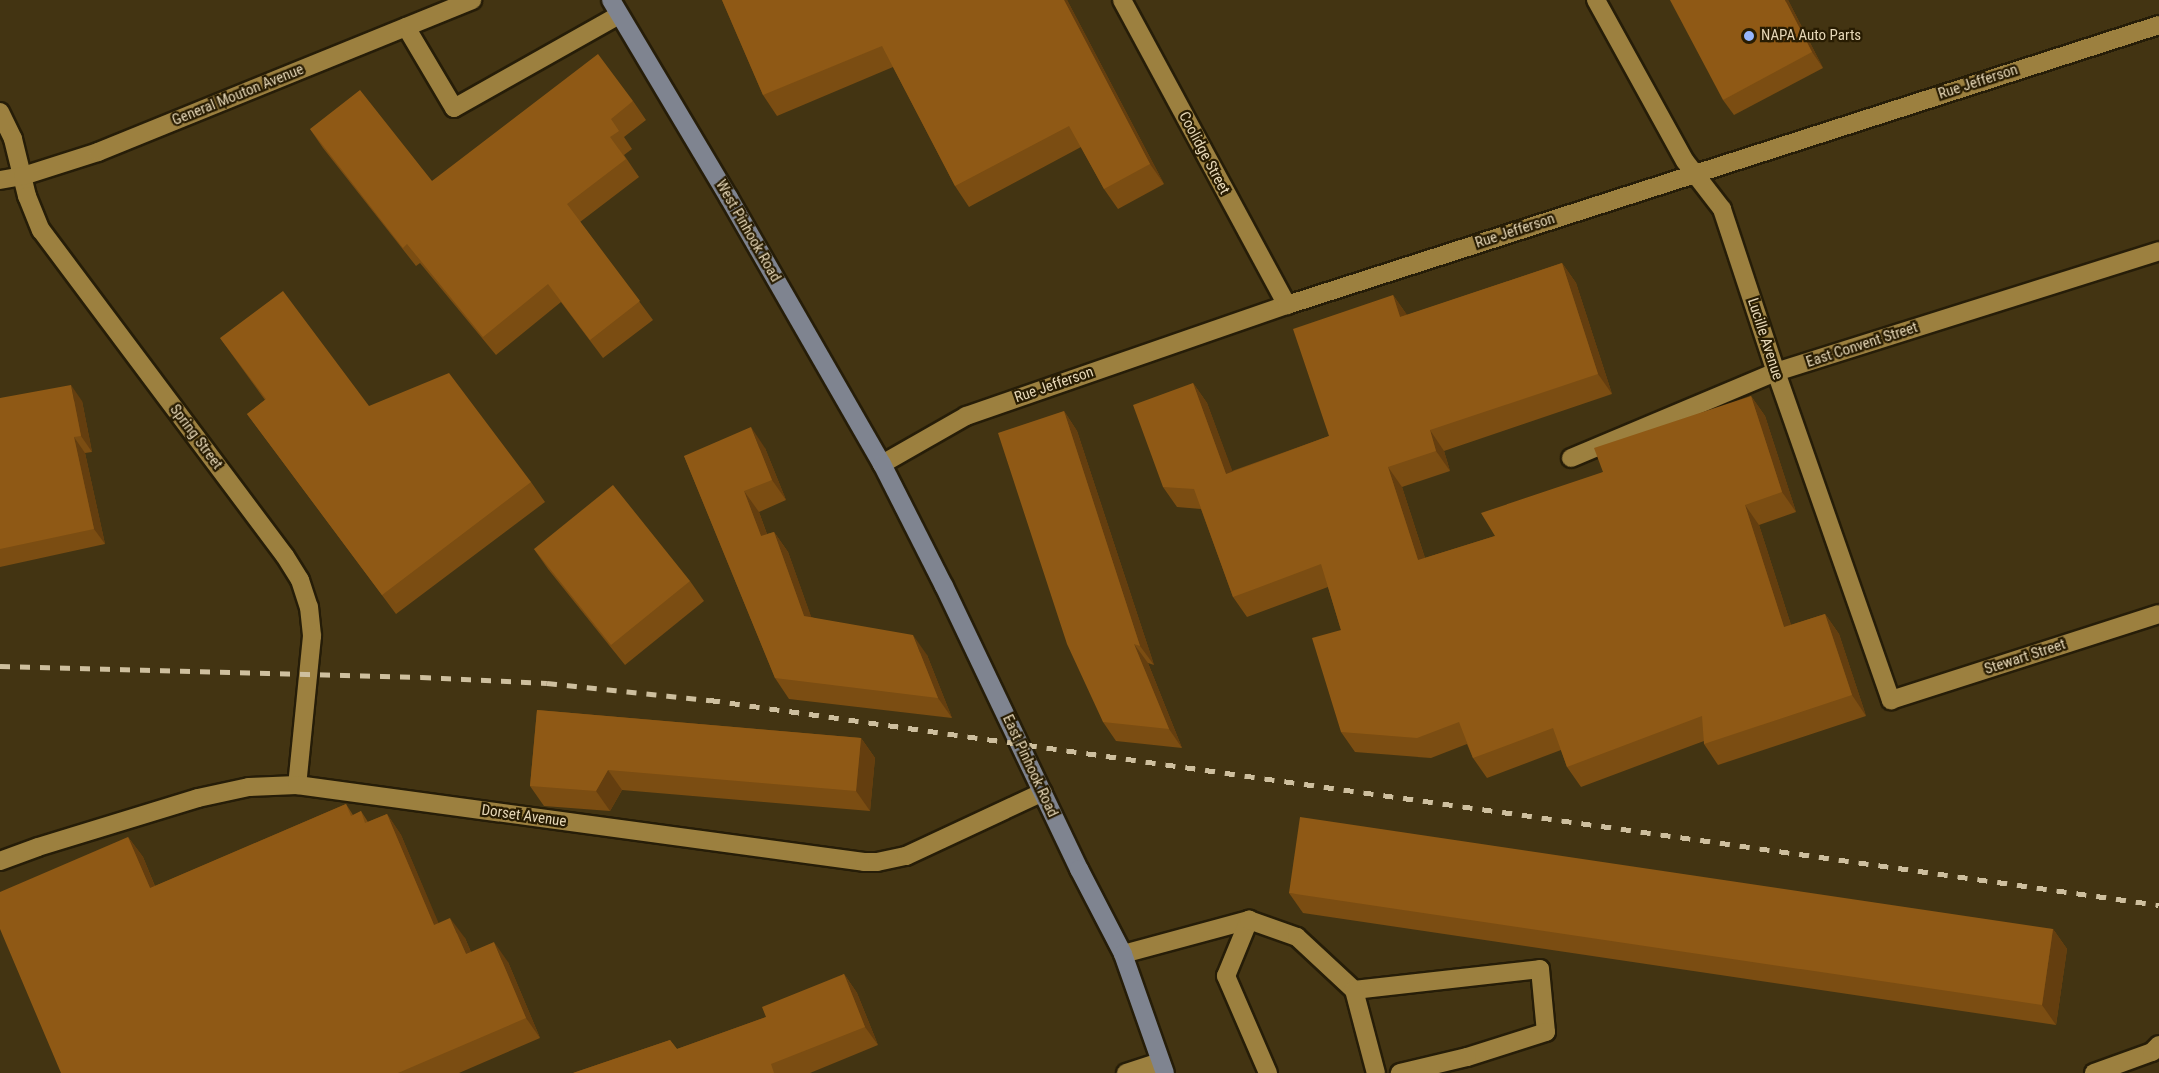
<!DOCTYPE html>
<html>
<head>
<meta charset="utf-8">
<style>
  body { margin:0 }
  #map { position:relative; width:2159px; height:1073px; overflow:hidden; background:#433412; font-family:"Roboto Condensed",sans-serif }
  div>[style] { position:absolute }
  .roads { filter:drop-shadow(2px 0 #261d08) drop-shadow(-2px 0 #261d08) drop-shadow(0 2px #261d08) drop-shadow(0 -2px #261d08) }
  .minor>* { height:18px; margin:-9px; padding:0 9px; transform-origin:9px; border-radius:9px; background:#9c803f }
  .major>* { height:18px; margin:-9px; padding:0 9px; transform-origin:9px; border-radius:9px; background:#7f8490 }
  .rail>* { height:4.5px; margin-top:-2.25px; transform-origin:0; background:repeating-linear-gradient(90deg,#cebf9e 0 10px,transparent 0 20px) }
  .wall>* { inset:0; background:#7b4d12 }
  .shaded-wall>* { inset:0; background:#643e0f }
  .building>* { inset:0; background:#8f5915 }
  .dots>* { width:16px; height:16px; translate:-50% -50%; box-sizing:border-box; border:3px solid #281c02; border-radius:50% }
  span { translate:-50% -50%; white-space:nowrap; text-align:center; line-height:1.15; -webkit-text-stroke:4.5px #281c02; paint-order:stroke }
  .poi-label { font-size:15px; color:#e6d7b7 }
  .left { translate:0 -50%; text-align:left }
  .street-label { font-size:15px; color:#e6d7b7 }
</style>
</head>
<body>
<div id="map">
  <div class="roads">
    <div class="minor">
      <i style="left:1122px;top:0;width:347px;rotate:61.6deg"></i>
      <i style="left:1596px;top:0;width:184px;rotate:61.1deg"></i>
      <i style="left:1685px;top:161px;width:61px;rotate:52.4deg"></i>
      <i style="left:1722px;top:209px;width:172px;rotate:71.7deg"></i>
      <i style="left:1776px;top:372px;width:348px;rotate:70.7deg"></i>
      <i style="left:1891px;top:700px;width:281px;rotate:-17.8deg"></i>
      <i style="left:406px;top:27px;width:94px;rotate:59.3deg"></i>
      <i style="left:454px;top:108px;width:189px;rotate:-29.4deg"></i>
      <i style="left:0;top:112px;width:30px;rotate:64deg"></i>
      <i style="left:13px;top:139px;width:59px;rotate:76.2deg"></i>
      <i style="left:27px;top:196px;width:37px;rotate:68deg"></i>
      <i style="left:41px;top:230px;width:407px;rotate:53.2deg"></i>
      <i style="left:285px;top:556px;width:28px;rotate:58deg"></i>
      <i style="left:300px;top:580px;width:28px;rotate:72deg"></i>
      <i style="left:309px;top:607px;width:29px;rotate:84deg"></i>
      <i style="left:312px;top:636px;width:150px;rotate:95.7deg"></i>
      <i style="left:0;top:180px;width:23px;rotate:-10deg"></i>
      <i style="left:23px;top:176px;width:79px;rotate:-17.7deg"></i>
      <i style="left:98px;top:152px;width:404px;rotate:-22.1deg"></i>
      <i style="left:1571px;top:458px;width:222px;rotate:-22.8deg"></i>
      <i style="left:1776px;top:372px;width:402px;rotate:-17.5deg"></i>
      <i style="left:882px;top:464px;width:97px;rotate:-29.7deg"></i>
      <i style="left:966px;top:416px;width:340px;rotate:-19.1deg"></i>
      <i style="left:1287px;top:305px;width:916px;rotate:-17.8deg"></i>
      <i style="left:0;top:861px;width:40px;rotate:-20.2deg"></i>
      <i style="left:38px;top:847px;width:167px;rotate:-17deg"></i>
      <i style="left:198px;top:798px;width:52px;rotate:-12.2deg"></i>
      <i style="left:249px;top:787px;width:48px;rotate:-2.4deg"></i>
      <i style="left:297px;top:785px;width:572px;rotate:7.73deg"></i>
      <i style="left:864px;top:862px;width:13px"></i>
      <i style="left:877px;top:862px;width:30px;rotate:-12deg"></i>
      <i style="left:906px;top:856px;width:151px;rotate:-25deg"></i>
      <i style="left:1123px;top:954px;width:131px;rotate:-15.1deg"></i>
      <i style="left:1354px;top:990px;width:187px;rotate:-6.4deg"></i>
      <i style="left:1540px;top:969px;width:63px;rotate:84.6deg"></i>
      <i style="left:1546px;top:1032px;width:83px;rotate:162.4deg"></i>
      <i style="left:1467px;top:1057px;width:69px;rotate:166.6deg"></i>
      <i style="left:1126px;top:1073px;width:36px;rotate:-18deg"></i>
      <i style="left:1268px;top:1073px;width:106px;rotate:-113.4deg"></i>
      <i style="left:1226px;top:976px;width:61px;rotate:-67.7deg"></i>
      <i style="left:1249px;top:920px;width:51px;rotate:19.5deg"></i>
      <i style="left:1297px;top:937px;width:78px;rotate:42.9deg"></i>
      <i style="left:1354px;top:990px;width:86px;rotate:75.2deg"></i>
      <i style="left:2094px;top:1073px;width:62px;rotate:-19.9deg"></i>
      <i style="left:2152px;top:1052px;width:10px;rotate:-45deg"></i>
    </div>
    <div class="major">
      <i style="left:611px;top:0;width:230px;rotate:59.2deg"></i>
      <i style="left:729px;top:198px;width:307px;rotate:60.1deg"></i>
      <i style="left:882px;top:464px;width:137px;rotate:63.1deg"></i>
      <i style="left:944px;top:586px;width:314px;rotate:64.5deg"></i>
      <i style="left:1079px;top:869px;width:96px;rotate:62.6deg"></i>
      <i style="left:1123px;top:954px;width:126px;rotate:70.6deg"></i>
    </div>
  </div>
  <div class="rail">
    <i style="left:0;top:666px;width:421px;rotate:1.5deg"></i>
    <i style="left:421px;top:677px;width:126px;rotate:2.7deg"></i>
    <i style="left:547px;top:683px;width:164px;rotate:6deg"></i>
    <i style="left:710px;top:700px;width:1463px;rotate:8.05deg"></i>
  </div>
  <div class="wall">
    <i style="clip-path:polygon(722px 0,1067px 0,1164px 184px,1118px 209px,1104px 189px,1081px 147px,969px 207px,955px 186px,893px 67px,777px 116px,763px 95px)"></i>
    <i style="clip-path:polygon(1788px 0,1823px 68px,1734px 115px,1723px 100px)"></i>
    <i style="clip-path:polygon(633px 101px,646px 120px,624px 137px,632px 149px,624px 155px,639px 177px,580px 222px,653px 320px,603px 358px,561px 302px,496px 355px,420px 263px,416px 266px,323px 148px,310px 129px,432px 181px)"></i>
    <i style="clip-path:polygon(1562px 263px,1576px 283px,1612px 394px,1444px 451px,1450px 471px,1402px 487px,1425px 558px,1495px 536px,1603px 472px,1751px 396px,1765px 416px,1796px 512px,1759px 525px,1791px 625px,1825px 614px,1839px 634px,1866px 716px,1718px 765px,1704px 744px,1704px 741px,1581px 787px,1567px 767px,1561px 750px,1487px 778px,1473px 758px,1467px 744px,1431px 758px,1355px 752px,1341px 732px,1341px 630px,1328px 587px,1247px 617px,1233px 597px,1201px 509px,1177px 507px,1163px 487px,1193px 383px,1207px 403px,1232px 471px,1329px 436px,1393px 295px,1407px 315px)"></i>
    <i style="clip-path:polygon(220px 338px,531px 482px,545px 502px,396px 614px,247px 414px,265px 400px)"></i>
    <i style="clip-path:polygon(0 398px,82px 401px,92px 452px,85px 453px,105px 544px,0 567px)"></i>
    <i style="clip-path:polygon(1064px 411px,1077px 431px,1154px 665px,1148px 663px,1182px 748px,1116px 741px,1103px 722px)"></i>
    <i style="clip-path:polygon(765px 448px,786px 500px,759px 512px,767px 534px,774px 532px,788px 552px,811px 617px,927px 655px,952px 718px,789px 699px,775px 678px,684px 456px)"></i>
    <i style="clip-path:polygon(534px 549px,690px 581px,704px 601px,625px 665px,548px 569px)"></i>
    <i style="clip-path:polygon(537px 710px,861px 738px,875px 758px,870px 811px,622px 790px,610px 811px,544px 806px,530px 786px)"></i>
    <i style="clip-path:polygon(346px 804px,353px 815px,361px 811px,368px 822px,387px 814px,401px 835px,438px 923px,465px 938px,471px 952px,508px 962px,540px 1038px,459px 1073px,61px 1073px,128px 837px,143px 857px,155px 886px)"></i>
    <i style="clip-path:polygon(1289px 893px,2053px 929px,2067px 949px,2056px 1025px,1303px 913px)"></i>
    <i style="clip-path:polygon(844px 974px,857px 993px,878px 1045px,810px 1073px,573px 1073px,670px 1040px,677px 1049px,766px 1017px)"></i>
  </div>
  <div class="shaded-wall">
    <i style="clip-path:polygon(1064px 0,1067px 0,1164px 184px,1150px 164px)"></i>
    <i style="clip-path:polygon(1785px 0,1788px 0,1823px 68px,1812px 52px)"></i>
    <i style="clip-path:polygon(1562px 263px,1576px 283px,1612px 394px,1598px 374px)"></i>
    <i style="clip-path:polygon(1393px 295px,1407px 315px,1400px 317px)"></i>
    <i style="clip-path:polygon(1193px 383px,1207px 403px,1241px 494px,1226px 474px)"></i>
    <i style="clip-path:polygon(71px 385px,82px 401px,92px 452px,81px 436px)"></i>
    <i style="clip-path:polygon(1751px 396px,1765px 416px,1796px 512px,1782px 492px)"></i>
    <i style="clip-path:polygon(1064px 411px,1077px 431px,1154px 665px,1140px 646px)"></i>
    <i style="clip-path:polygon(751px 427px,765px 448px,786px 500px,772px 480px)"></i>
    <i style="clip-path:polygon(1430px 430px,1444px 451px,1450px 471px,1436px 451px)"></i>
    <i style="clip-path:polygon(74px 437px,85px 453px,105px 544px,94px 529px)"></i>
    <i style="clip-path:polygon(1388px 467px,1402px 487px,1432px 580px,1418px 560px)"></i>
    <i style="clip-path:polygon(744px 491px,759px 512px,775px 557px,761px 536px)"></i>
    <i style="clip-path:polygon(1745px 505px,1759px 525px,1798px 647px,1784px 627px)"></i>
    <i style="clip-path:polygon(774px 532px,788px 552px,818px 636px,804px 616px)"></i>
    <i style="clip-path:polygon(1825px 614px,1839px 634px,1866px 716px,1852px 695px)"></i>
    <i style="clip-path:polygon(913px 635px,927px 655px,952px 718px,938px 698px)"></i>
    <i style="clip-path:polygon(1134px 644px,1148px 663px,1182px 748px,1169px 729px)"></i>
    <i style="clip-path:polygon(861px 738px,875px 758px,870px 811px,856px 791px)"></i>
    <i style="clip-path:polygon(608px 770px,622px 790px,610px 811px,596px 791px)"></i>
    <i style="clip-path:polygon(387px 814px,401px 835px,448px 945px,434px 925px)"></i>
    <i style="clip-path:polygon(128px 837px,143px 857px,164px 909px,150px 888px)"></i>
    <i style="clip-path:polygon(450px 918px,465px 938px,480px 974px,466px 954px)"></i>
    <i style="clip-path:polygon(2053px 929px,2067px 949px,2056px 1025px,2042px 1005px)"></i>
    <i style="clip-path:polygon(494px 942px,508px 962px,540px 1038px,526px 1018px)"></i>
    <i style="clip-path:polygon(844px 974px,857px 993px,878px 1045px,865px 1027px)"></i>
  </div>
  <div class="building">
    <i style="clip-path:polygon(722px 0,1064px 0,1150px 164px,1104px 189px,1069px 126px,955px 186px,882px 46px,763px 95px)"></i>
    <i style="clip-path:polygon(1670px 0,1785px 0,1812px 52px,1723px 100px)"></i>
    <i style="clip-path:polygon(598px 54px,633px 101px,611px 119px,619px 131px,610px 137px,626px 159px,567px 204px,640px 301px,590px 340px,548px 284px,483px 337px,407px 244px,403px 248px,310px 129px,360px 90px,432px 181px)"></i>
    <i style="clip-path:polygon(1562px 263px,1598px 374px,1430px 430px,1436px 451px,1388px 467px,1418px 560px,1495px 536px,1481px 513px,1603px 472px,1594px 448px,1751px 396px,1782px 492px,1745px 505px,1784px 627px,1825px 614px,1852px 695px,1704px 744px,1702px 716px,1567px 767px,1553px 728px,1473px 758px,1459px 722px,1417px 738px,1341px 732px,1312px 638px,1341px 630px,1321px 564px,1233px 597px,1194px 489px,1163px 487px,1133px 405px,1193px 383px,1226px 474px,1329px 436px,1293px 329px,1393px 295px,1400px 317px)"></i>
    <i style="clip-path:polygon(283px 291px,369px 406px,449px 373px,531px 482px,382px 595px,247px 414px,266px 399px,220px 338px)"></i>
    <i style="clip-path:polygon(71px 385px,81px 436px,74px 437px,94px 529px,0 549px,0 398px)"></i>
    <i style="clip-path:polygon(1064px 411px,1140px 646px,1134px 644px,1169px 729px,1103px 722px,1067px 644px,998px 433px)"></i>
    <i style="clip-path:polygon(751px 427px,772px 480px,744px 491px,761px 536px,774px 532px,804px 616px,913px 635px,938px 698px,775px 678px,684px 456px)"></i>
    <i style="clip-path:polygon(613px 485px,690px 581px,611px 645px,534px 549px)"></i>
    <i style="clip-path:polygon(537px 710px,861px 738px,856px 791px,608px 770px,596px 791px,530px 786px)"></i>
    <i style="clip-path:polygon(346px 804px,351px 816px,361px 811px,365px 823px,387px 814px,434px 925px,450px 918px,466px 954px,494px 942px,526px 1018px,398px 1073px,61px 1073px,0 929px,0 892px,128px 837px,150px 888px)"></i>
    <i style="clip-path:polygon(1300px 817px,2053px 929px,2042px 1005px,1289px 893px)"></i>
    <i style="clip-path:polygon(844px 974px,865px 1027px,771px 1064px,774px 1073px,573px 1073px,670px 1040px,677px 1049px,766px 1017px,762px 1007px)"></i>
  </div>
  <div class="dots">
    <i style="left:1749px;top:36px;background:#97b6fd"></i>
  </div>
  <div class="poi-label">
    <span class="left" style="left:1761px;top:36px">NAPA Auto Parts</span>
  </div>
  <div class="street-label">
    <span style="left:1978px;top:82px;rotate:-18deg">Rue Jefferson</span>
    <span style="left:238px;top:95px;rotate:-22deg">General Mouton Avenue</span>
    <span style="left:1204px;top:153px;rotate:62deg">Coolidge Street</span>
    <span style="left:748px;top:231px;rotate:60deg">West Pinhook Road</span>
    <span style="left:1515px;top:231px;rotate:-18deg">Rue Jefferson</span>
    <span style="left:1765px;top:339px;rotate:72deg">Lucille Avenue</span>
    <span style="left:1862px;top:345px;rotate:-18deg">East Convent Street</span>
    <span style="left:1054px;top:385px;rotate:-19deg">Rue Jefferson</span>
    <span style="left:196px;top:437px;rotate:53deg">Spring Street</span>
    <span style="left:2025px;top:657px;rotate:-18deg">Stewart Street</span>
    <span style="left:1030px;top:766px;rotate:65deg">East Pinhook Road</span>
    <span style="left:524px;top:816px;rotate:8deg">Dorset Avenue</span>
  </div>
</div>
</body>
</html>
